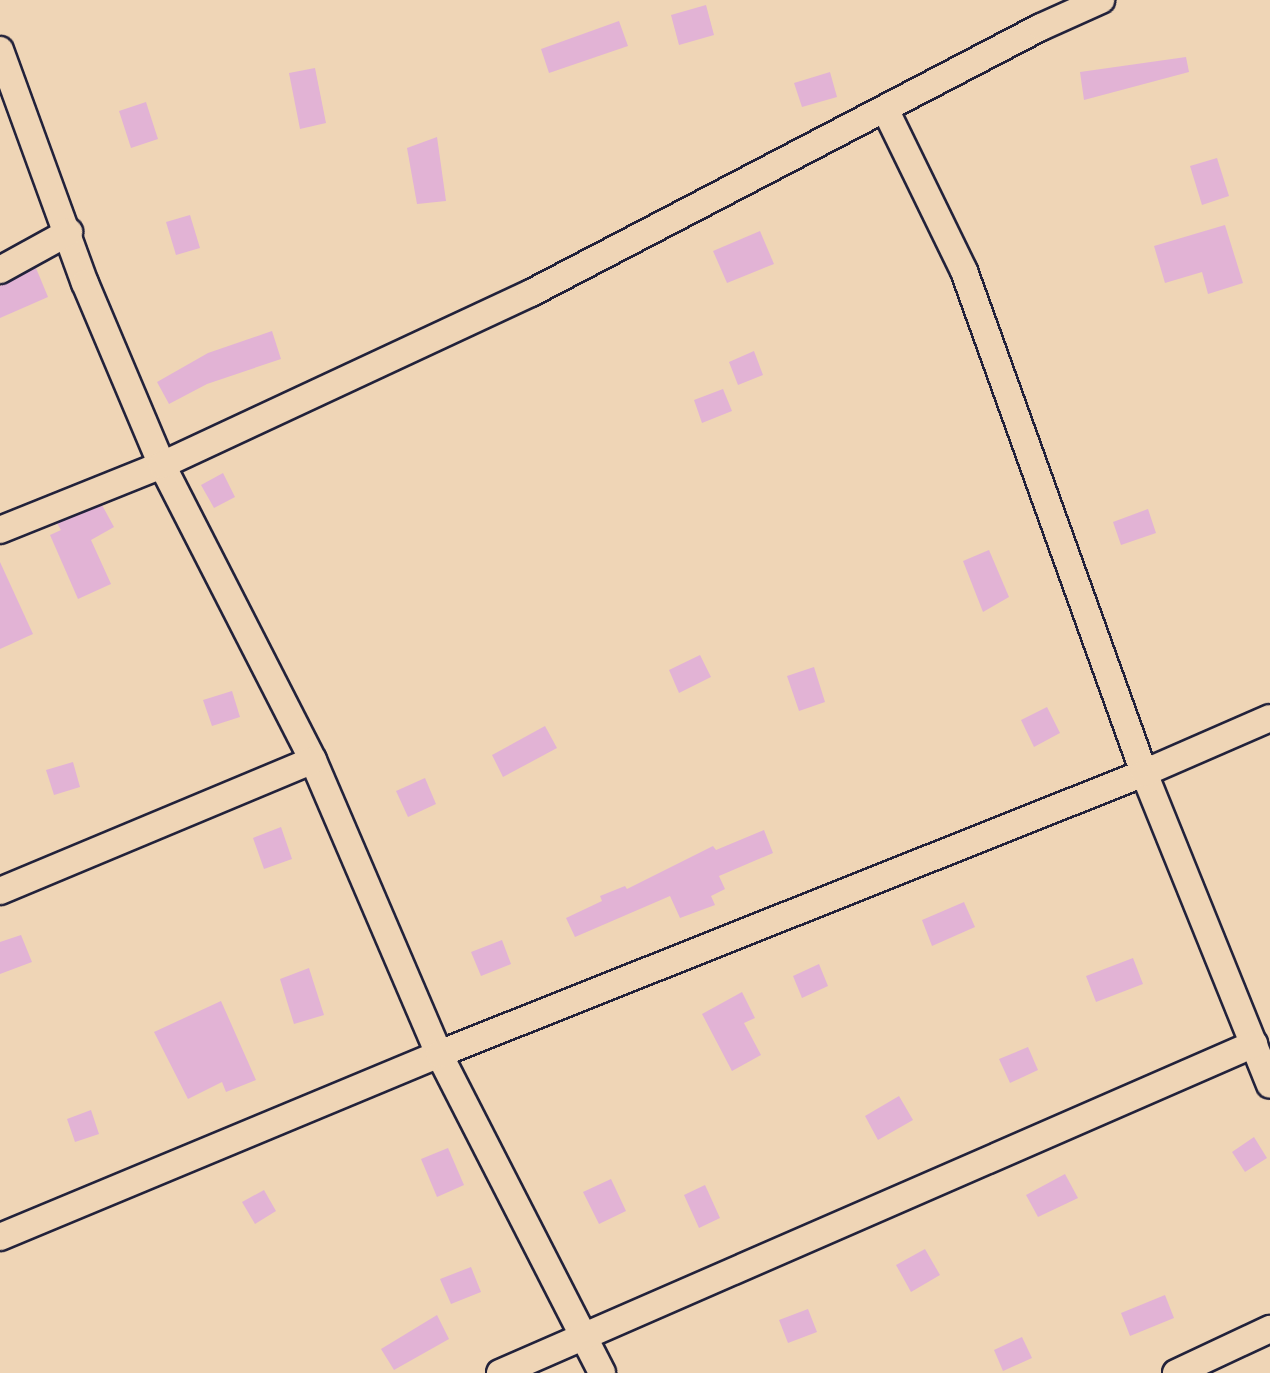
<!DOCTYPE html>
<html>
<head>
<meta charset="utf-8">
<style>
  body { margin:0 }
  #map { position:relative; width:1270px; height:1373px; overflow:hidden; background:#efd5b6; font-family:Mynerve,sans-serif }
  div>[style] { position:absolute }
  .building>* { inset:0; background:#e2b3d5 }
  .roads { filter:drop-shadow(2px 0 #22223b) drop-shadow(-2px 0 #22223b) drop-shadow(0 2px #22223b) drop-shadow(0 -2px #22223b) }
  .street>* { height:26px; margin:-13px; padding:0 13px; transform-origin:13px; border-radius:13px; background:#efd5b6 }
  span { translate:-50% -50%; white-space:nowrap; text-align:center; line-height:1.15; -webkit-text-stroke:4.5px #efd5b6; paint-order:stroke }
</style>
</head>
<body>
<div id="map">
  <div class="building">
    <i style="clip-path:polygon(706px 5px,714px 35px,679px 45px,671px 15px)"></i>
    <i style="clip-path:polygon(619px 21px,628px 46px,549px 73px,541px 49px)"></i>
    <i style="clip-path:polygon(1186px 57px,1189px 72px,1084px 100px,1080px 72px)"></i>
    <i style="clip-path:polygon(315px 68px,326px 123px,300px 129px,289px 73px)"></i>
    <i style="clip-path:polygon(830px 72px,837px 97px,802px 107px,794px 83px)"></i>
    <i style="clip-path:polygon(146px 102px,158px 139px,131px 148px,119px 111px)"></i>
    <i style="clip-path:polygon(437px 137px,446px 201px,417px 204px,407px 148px)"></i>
    <i style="clip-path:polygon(1217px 158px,1229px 196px,1202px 205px,1190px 166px)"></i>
    <i style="clip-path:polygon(190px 215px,200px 248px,176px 255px,166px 222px)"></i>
    <i style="clip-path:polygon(1225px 225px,1243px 283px,1208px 294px,1202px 272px,1165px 283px,1154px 246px)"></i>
    <i style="clip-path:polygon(760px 231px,774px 264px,727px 283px,713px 251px)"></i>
    <i style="clip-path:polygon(36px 268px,48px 297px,0 318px,0 286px)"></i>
    <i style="clip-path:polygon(272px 331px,281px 359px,207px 384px,169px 404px,157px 382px,208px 353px)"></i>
    <i style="clip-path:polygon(754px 351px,763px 375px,738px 385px,729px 362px)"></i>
    <i style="clip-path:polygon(723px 389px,732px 411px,702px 423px,694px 400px)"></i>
    <i style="clip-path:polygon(223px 473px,235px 497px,214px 508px,201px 485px)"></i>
    <i style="clip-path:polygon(102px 505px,114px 527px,91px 540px,111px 584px,78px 599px,50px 535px,61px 530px,57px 523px)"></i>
    <i style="clip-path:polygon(1148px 509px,1156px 533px,1121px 545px,1113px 522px)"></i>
    <i style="clip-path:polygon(989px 550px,1009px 597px,983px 612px,963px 561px)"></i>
    <i style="clip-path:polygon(0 562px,33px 634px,0 649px)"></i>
    <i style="clip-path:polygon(700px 655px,711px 677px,679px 693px,669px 670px)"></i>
    <i style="clip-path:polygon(814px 667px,825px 702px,799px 711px,787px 676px)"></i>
    <i style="clip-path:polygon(232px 691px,240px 717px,212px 726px,203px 700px)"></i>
    <i style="clip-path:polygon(1047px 707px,1060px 733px,1034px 747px,1021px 720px)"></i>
    <i style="clip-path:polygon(545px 726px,557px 748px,503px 777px,492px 755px)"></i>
    <i style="clip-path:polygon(73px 762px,80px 787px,54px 795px,46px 770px)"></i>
    <i style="clip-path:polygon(425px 778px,436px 804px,408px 817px,396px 791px)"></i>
    <i style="clip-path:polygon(281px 827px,292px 859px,264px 869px,253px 838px)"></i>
    <i style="clip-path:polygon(764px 830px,773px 853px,719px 876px,725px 889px,711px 896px,715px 905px,680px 918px,670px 896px,575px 937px,566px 918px,602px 901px,600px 896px,625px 886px,627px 889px,713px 846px,716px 850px)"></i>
    <i style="clip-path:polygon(964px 902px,975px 927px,932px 946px,922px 920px)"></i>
    <i style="clip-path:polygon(21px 935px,32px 962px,0 974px,0 942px)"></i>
    <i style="clip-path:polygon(502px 940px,511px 964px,481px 976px,471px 952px)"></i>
    <i style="clip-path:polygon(1133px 958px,1143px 984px,1096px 1002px,1086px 976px)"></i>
    <i style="clip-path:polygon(819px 964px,828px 986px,802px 998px,793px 976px)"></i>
    <i style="clip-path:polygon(309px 968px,324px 1015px,294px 1024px,280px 979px)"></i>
    <i style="clip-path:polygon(742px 992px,755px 1018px,744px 1023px,761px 1055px,732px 1071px,702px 1014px)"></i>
    <i style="clip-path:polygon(221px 1001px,256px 1080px,226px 1092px,222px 1082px,188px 1099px,154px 1032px)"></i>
    <i style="clip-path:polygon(1028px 1047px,1038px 1070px,1010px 1083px,999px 1059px)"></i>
    <i style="clip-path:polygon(899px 1096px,913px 1120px,878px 1140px,865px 1116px)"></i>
    <i style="clip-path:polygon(91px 1110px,99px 1134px,75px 1142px,67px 1119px)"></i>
    <i style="clip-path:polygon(1254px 1137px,1267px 1158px,1245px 1172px,1232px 1152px)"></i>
    <i style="clip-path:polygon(448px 1148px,464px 1185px,437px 1197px,421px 1159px)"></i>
    <i style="clip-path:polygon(1065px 1174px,1078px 1198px,1038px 1217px,1026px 1195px)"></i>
    <i style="clip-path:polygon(611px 1179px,626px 1211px,599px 1224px,583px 1192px)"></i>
    <i style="clip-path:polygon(705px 1185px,720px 1218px,699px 1228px,684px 1195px)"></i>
    <i style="clip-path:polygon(264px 1190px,276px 1211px,255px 1224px,242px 1202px)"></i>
    <i style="clip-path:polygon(925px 1249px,940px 1275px,911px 1292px,896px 1265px)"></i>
    <i style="clip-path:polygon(471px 1267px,481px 1292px,451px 1304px,440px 1279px)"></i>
    <i style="clip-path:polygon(1165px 1295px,1174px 1318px,1130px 1336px,1121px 1313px)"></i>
    <i style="clip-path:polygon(808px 1309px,817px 1332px,788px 1343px,779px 1320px)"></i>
    <i style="clip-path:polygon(437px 1315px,449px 1339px,394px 1370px,381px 1349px)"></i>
    <i style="clip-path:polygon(1022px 1337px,1032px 1358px,1003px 1371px,994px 1350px)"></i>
  </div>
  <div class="roads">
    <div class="street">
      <i style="left:0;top:50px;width:248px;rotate:70deg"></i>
      <i style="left:85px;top:283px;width:198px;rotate:67.1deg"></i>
      <i style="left:162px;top:465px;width:331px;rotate:62.9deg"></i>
      <i style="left:313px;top:760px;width:320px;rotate:66.8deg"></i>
      <i style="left:439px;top:1054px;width:358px;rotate:62.9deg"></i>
      <i style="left:885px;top:109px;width:180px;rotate:64deg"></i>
      <i style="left:964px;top:271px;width:533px;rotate:70.27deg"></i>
      <i style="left:1144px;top:773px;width:336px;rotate:68deg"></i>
      <i style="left:0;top:270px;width:79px;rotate:-28.8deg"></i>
      <i style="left:0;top:530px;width:175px;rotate:-21.9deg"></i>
      <i style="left:162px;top:465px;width:407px;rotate:-25deg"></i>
      <i style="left:531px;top:293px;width:575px;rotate:-27.55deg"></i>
      <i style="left:1041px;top:27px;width:66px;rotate:-24.2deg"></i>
      <i style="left:0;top:891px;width:339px;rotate:-22.7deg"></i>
      <i style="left:0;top:1237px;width:476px;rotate:-22.6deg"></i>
      <i style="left:439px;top:1054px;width:759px;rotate:-21.73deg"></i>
      <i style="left:1144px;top:773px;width:137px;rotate:-23.6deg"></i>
      <i style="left:500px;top:1373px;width:823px;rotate:-23.57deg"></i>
      <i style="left:1176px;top:1373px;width:104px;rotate:-25.1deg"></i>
    </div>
  </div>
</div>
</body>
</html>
